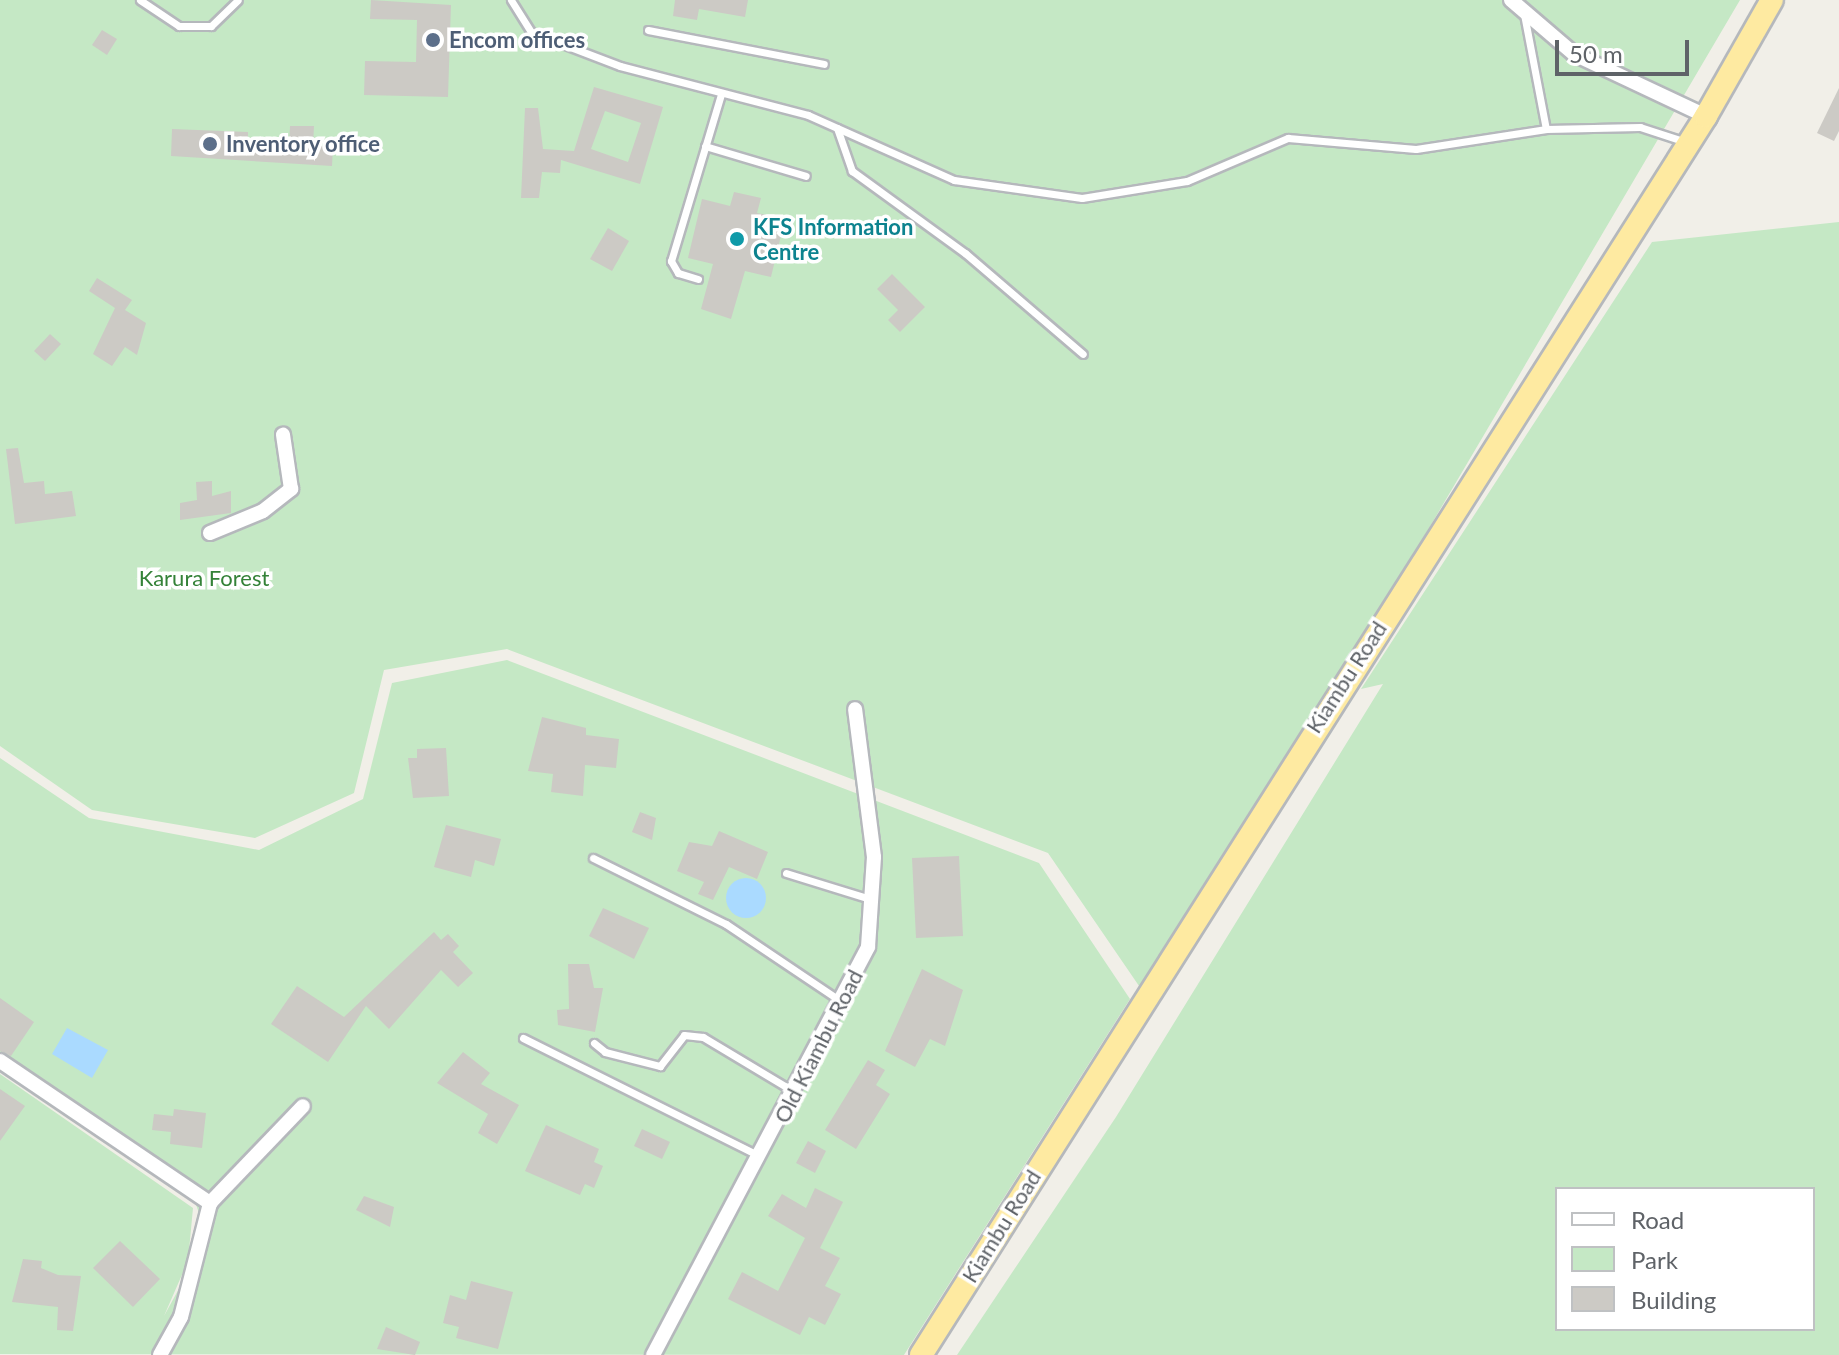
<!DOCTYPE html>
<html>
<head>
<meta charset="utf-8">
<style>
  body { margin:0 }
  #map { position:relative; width:1839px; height:1355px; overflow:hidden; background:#f1efe8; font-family:Lato,sans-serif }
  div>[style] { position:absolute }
  .green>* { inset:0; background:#c5e8c5 }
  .water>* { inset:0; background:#aadaff }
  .round { border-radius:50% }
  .building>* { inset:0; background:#cccac5 }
  .roads { filter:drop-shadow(2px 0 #b5b8bc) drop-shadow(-2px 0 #b5b8bc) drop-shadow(0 2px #b5b8bc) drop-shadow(0 -2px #b5b8bc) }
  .service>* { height:7px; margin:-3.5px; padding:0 3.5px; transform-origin:3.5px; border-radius:3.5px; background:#fff }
  .minor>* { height:14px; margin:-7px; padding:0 7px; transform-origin:7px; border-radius:7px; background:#fff }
  .trunk>* { height:22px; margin:-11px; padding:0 11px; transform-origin:11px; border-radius:11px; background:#feeaa1 }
  .dots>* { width:22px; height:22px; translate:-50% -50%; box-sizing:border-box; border:4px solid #fff; border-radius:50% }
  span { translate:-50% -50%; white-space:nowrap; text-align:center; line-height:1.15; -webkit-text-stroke:7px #fff; paint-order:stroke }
  .service-label { font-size:22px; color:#4e5e75; font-weight:700 }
  .left { translate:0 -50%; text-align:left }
  .culture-label { font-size:22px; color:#0d838f; font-weight:700 }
  .park-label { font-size:22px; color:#348238 }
  .street-label { font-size:22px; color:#5f6368 }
  .legend { position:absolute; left:1555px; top:1187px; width:260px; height:144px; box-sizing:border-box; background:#fff; border:2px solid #bfc1c3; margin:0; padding:10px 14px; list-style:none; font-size:24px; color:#5f6368 }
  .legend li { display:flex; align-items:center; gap:16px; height:40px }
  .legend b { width:40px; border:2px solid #bfc1c3 }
  .scale { position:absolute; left:1555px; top:40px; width:134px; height:36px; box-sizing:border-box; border:4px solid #5f6368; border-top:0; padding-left:10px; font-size:24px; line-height:28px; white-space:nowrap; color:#5f6368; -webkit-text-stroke:6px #fff; paint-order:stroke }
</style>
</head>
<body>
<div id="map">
  <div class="green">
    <i style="clip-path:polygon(0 0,1740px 0,1150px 1002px,1048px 853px,507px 649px,384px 670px,354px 793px,255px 838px,92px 810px,0 746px)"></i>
    <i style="clip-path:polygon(evenodd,1839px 222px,1839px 1355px,957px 1355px,1116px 1117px,1383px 684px,1361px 689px,1652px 242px,1839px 222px,1557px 1189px,1813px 1189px,1813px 1329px,1557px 1329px,1557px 1189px)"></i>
    <i style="clip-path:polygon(507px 660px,1039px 863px,1130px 999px,904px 1355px,0 1354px,0 1074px,193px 1208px,188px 1261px,164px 1316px,193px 1263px,199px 1213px,195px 1202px,0 1069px,0 758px,89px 818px,259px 850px,363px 799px,392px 683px)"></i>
  </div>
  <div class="water">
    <i class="round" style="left:726px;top:878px;width:40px;height:40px"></i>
    <i style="clip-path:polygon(67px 1028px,108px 1050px,92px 1078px,52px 1054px)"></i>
  </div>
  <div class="building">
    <i style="clip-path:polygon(371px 0,451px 5px,448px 97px,364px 95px,365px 61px,416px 62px,417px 20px,370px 19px)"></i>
    <i style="clip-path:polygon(675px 0,748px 0,745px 17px,699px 9px,697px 20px,673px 16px)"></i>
    <i style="clip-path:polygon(102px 30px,117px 39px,107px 55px,92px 45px)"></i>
    <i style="clip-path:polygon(evenodd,594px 87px,663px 107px,640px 184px,561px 160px,560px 173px,542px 172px,539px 198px,521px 198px,525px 108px,538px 108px,543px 149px,574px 151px,594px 87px,605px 111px,641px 123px,628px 162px,591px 149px,605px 111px)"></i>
    <i style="clip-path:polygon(1839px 88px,1839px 131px,1834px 141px,1817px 133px)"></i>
    <i style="clip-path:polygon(290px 126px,314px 126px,313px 146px,333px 146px,332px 166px,171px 156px,172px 129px,248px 132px,248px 144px,289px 145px)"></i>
    <i style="clip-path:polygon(734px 192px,761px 198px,757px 213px,785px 219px,771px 277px,745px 271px,731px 319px,701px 309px,713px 264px,688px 258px,702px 199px,730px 206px)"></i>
    <i style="clip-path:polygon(608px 228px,629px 241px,612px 271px,590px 259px)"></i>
    <i style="clip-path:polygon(892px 274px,925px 307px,900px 332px,888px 320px,898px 310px,877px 289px)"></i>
    <i style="clip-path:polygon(97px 278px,132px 300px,125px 310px,146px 323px,137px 355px,125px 347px,112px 366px,93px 354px,115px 308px,89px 291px)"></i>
    <i style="clip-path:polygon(50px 334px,61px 344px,45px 361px,34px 351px)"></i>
    <i style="clip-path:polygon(18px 448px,24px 483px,44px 481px,45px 494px,72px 491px,76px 516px,15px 524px,6px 449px)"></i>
    <i style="clip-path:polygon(212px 481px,212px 496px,231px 491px,231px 513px,180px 520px,180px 503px,197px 500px,196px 482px)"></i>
    <i style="clip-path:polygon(542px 717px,586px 728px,586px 735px,619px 739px,616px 768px,585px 765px,583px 796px,551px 792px,553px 774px,528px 771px)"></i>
    <i style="clip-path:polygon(446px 748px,449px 796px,413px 798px,408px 758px,417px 758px,417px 749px)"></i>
    <i style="clip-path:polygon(640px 812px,656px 818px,652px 840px,632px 832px)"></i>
    <i style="clip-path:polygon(446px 825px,501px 839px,494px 866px,475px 860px,471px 877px,434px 867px)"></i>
    <i style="clip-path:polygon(719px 831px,768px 852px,757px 879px,729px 867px,713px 900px,698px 894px,704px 882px,677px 871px,689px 842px,712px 846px)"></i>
    <i style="clip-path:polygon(959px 856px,963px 936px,916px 938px,912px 858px)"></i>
    <i style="clip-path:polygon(603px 908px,649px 928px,634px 959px,589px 936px)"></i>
    <i style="clip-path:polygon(434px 932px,441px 940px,448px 934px,459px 946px,453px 952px,473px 973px,458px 987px,441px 970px,389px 1029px,366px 1006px,328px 1062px,271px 1024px,297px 986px,344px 1017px)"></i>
    <i style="clip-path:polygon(568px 964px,589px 964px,594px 988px,603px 988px,595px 1032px,558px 1025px,557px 1010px,569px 1009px)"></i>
    <i style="clip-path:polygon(922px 969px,963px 990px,945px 1046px,930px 1039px,915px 1067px,885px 1051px)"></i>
    <i style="clip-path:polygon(0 998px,34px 1022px,11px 1056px,0 1051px)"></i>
    <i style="clip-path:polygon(463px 1052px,490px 1073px,481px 1084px,519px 1105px,497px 1144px,478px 1133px,488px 1114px,437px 1083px)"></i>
    <i style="clip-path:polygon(868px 1060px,885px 1070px,876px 1085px,890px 1094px,856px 1149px,825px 1130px)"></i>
    <i style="clip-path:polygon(0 1089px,25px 1106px,0 1141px)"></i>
    <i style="clip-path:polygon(174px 1109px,206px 1113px,202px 1148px,170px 1144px,171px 1132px,152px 1130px,154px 1114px,173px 1116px)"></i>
    <i style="clip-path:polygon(546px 1125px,599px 1149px,594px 1162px,603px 1166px,594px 1188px,585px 1184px,580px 1195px,525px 1171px)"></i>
    <i style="clip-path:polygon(642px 1129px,670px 1142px,662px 1159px,634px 1146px)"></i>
    <i style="clip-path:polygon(808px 1141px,826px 1151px,815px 1173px,796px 1163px)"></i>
    <i style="clip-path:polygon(815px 1188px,843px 1202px,820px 1248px,840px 1258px,825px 1286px,841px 1294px,825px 1325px,809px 1317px,800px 1335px,728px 1299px,742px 1272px,778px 1291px,805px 1238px,768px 1216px,782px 1194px,806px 1208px)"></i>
    <i style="clip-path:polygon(364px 1196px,394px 1207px,390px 1227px,356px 1210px)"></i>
    <i style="clip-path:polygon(120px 1241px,160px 1279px,133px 1307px,93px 1268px)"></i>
    <i style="clip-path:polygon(23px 1259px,42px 1261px,41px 1268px,58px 1275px,81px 1276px,73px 1331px,57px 1330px,58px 1307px,12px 1302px)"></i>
    <i style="clip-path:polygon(471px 1281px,513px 1292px,498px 1349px,456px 1338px,459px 1327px,443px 1323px,450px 1295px,466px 1300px)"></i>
    <i style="clip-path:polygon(386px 1327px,420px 1342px,415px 1355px,377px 1349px)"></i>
  </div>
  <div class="roads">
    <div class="service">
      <i style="left:140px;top:0;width:47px;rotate:33.7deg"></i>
      <i style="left:179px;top:26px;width:32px"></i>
      <i style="left:211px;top:26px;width:37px;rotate:-44deg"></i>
      <i style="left:511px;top:0;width:38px;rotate:58deg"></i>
      <i style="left:531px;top:32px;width:95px;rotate:20.9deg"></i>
      <i style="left:620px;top:66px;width:194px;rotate:14.6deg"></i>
      <i style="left:808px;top:115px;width:160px;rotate:24deg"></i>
      <i style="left:954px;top:180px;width:129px;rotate:8deg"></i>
      <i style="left:1082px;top:198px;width:106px;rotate:-9.2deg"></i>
      <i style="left:1187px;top:181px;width:110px;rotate:-23.1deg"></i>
      <i style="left:1288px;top:138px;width:128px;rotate:4.9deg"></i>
      <i style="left:1416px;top:149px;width:132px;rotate:-8.7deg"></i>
      <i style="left:1546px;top:129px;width:94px;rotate:-1.2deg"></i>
      <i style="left:1640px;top:127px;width:48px;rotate:18.1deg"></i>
      <i style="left:1524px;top:14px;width:117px;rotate:79.2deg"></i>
      <i style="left:648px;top:30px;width:179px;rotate:10.9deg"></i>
      <i style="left:837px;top:128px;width:46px;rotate:70.8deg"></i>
      <i style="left:852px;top:171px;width:140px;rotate:36deg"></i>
      <i style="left:965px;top:253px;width:155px;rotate:40.6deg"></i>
      <i style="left:705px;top:146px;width:105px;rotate:16.5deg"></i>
      <i style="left:698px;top:279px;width:21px;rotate:-163deg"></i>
      <i style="left:678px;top:273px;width:14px;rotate:-120deg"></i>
      <i style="left:671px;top:261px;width:174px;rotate:-73.3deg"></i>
      <i style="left:593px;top:858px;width:148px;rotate:26.4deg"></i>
      <i style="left:726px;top:924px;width:136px;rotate:33.9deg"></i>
      <i style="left:786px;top:873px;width:92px;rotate:17.1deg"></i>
      <i style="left:523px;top:1038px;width:263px;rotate:26.5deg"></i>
      <i style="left:594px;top:1043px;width:14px;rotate:39deg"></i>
      <i style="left:605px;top:1052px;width:57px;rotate:14.3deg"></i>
      <i style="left:660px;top:1066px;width:39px;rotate:-52deg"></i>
      <i style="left:684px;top:1035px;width:19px;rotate:6deg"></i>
      <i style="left:703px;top:1037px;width:105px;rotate:31deg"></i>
    </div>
    <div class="minor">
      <i style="left:1511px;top:0;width:83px;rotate:40.6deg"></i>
      <i style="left:1574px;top:54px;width:146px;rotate:25.2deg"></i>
      <i style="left:210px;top:533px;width:57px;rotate:-22.5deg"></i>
      <i style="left:263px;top:511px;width:36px;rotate:-38deg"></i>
      <i style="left:291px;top:489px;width:55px;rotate:-98.4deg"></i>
      <i style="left:0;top:1061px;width:254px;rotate:34.1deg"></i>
      <i style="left:160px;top:1355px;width:43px;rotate:-61.1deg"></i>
      <i style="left:181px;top:1317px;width:118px;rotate:-75.7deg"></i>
      <i style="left:210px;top:1203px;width:134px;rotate:-46.2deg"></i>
      <i style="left:653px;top:1355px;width:461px;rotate:-62.2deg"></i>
      <i style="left:868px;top:947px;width:90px;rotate:-86.2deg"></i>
      <i style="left:874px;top:857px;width:149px;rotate:-97.3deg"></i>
    </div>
    <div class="trunk">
      <i style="left:921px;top:1355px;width:1467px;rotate:-57.64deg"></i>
      <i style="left:1706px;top:116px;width:133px;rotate:-60.4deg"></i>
    </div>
  </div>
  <div class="dots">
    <i style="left:433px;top:40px;background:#5c6f8a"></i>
    <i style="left:210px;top:144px;background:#5c6f8a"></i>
    <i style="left:737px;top:239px;background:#0f9aa8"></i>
  </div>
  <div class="service-label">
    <span class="left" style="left:449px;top:40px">Encom offices</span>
    <span class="left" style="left:226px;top:144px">Inventory office</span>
  </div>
  <div class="culture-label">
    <span class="left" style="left:753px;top:239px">KFS Information<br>Centre</span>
  </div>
  <div class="park-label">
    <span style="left:204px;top:578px">Karura Forest</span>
  </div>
  <div class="street-label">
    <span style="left:1346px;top:677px;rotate:-57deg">Kiambu Road</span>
    <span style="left:818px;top:1046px;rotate:-63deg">Old Kiambu Road</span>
    <span style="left:1001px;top:1226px;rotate:-58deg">Kiambu Road</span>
  </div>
  <ul class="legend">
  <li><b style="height:10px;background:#fff"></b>Road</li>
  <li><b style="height:22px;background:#c5e8c5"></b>Park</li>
  <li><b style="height:22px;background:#cccac5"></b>Building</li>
  </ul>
  <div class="scale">50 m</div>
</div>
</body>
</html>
